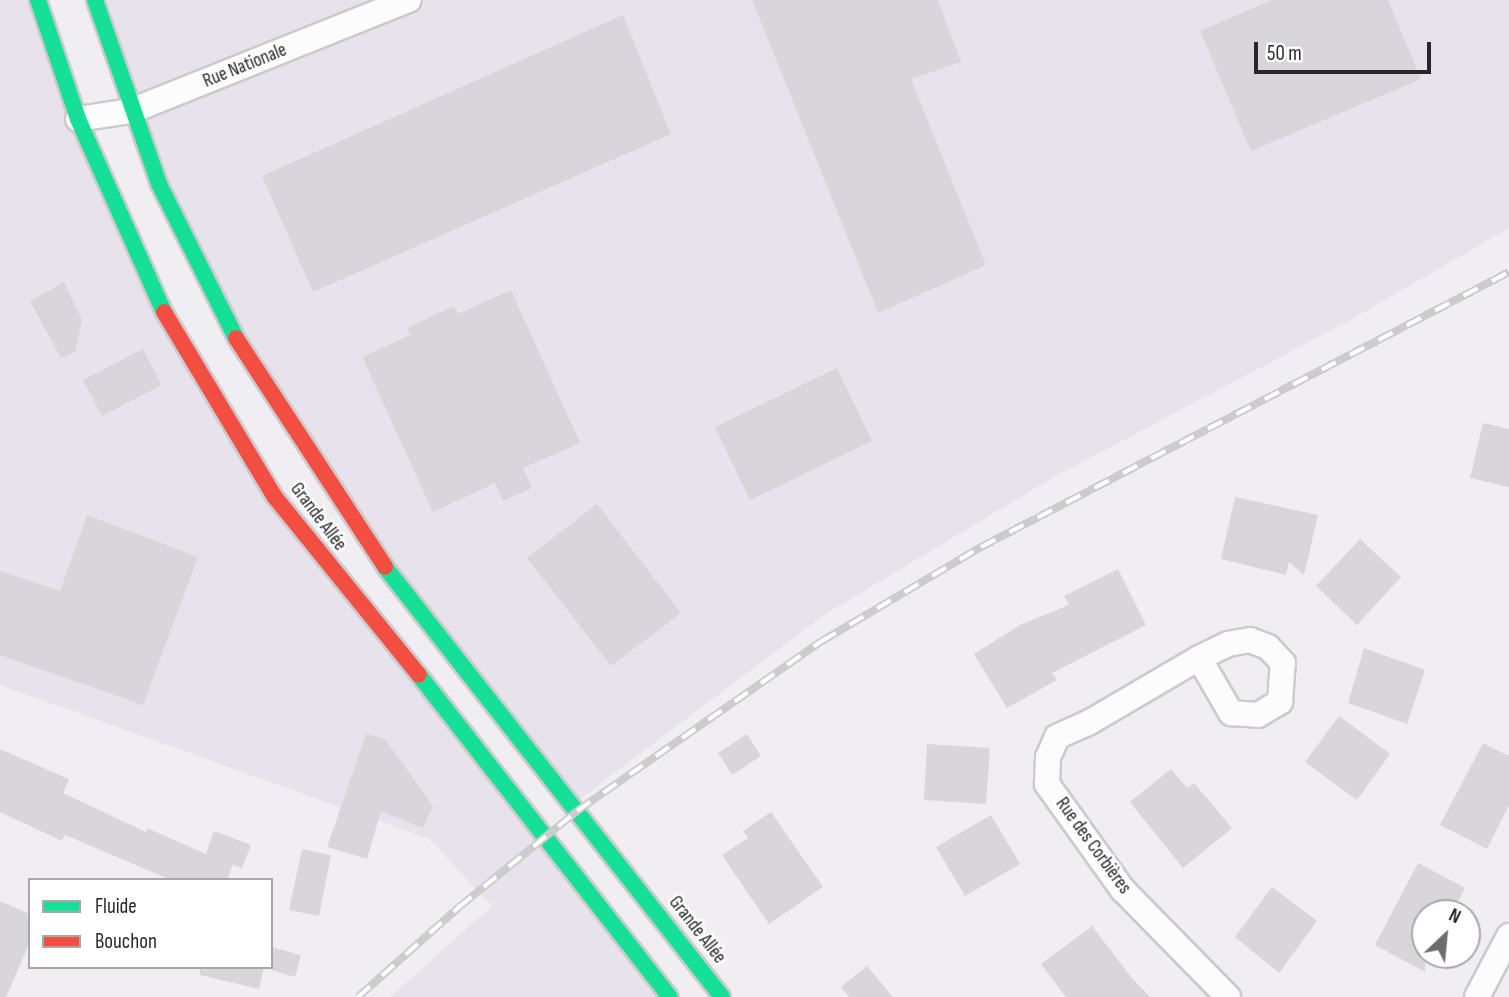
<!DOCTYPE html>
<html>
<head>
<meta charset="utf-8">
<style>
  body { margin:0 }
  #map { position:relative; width:1509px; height:997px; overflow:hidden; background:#f0eef2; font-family:"Sofia Sans Condensed",sans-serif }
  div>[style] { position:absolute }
  .built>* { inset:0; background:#e8e2ec }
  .building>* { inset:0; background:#d8d6da }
  .roads { filter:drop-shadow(2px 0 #cccacd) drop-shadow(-2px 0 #cccacd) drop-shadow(0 2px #cccacd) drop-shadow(0 -2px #cccacd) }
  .street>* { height:24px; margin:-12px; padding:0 12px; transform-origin:12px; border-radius:12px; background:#fdfcfd }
  .fast>* { height:16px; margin:-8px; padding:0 8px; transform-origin:8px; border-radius:8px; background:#16e098 }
  .jam>* { height:16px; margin:-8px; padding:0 8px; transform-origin:8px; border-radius:8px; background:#f24e42 }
  .rail>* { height:8px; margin-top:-4px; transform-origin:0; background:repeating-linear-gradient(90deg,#fff 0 16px,#cccccd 0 32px); box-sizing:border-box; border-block:2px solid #cccccd }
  span { translate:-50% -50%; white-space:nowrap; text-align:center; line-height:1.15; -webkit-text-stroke:5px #fff; paint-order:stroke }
  .street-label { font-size:19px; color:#282629 }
  .legend { position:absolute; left:28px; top:878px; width:245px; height:91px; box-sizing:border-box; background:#fff; border:2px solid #a9a8a9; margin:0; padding:9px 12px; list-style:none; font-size:21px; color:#282629 }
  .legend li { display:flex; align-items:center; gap:14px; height:35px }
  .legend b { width:35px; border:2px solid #a9a8a9 }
  .north { position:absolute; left:1411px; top:899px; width:70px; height:70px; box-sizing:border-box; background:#fff; border:2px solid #a9a8a9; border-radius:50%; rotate:26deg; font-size:19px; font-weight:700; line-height:28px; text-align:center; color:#282629 }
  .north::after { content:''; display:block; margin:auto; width:24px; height:32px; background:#6e6c6f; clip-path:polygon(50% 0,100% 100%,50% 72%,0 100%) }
  .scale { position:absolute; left:1254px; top:42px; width:177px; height:32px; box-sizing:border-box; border:4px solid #282629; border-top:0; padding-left:9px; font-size:21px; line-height:24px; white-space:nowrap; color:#282629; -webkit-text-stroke:5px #fff; paint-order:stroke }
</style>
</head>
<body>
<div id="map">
  <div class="built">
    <i style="clip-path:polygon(0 0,38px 0,158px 302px,274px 495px,670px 997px,390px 997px,492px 906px,429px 839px,0 685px)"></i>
    <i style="clip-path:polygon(107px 0,1509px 0,1509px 228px,1354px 318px,1052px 478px,824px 615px,572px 805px,394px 581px,174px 216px)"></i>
  </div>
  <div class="building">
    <i style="clip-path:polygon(752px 0,938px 0,961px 62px,911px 79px,986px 265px,878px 313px)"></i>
    <i style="clip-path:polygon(1272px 0,1388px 0,1421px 79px,1251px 151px,1200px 31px)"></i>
    <i style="clip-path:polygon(623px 15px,671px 134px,313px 292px,262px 176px)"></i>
    <i style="clip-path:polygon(64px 282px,82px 320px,75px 352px,61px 358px,30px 301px)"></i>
    <i style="clip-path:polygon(511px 290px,580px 443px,523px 468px,532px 488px,503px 501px,495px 483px,433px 512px,362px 357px,410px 335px,407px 328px,454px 306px,458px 314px)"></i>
    <i style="clip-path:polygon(143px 349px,162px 385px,102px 416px,83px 380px)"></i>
    <i style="clip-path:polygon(837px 368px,872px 441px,750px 500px,715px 427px)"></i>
    <i style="clip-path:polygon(1483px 423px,1509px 429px,1509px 487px,1470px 478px)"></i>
    <i style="clip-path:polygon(1235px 497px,1318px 515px,1304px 575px,1289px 562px,1286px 575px,1221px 559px)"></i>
    <i style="clip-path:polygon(597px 504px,681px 613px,611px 666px,527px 558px)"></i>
    <i style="clip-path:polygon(87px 515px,198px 557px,143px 705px,0 655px,0 571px,60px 591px)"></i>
    <i style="clip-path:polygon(1360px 539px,1401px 577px,1357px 625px,1316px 586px)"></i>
    <i style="clip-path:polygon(1118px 569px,1146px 625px,1052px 673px,1057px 680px,1007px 708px,974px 654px,1022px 624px,1069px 605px,1064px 596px)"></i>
    <i style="clip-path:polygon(1364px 648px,1425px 670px,1407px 724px,1348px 703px)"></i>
    <i style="clip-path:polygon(1339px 716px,1390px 754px,1357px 800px,1305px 762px)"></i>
    <i style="clip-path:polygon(366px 734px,385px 739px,433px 806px,423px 828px,381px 811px,367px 859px,327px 847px)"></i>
    <i style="clip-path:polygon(747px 734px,761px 756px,732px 775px,718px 753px)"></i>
    <i style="clip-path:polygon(1483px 743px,1509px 756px,1509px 805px,1487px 849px,1440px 825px)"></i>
    <i style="clip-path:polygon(927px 744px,990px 748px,986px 804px,924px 800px)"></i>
    <i style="clip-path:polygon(0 749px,69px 779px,63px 793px,146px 832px,147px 828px,206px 854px,214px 831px,251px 845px,242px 868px,233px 865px,227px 880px,171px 880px,65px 835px,62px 841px,0 812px)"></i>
    <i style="clip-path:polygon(1171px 769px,1187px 788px,1194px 783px,1232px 828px,1183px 868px,1130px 802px)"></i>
    <i style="clip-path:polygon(771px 812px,823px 887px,769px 924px,722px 855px,748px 838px,743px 831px)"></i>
    <i style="clip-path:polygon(991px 815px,1020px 864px,965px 896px,936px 847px)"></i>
    <i style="clip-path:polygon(302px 849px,331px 855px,319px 916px,289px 910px)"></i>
    <i style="clip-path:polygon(1418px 863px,1465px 888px,1452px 913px,1425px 913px,1425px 972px,1375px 945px)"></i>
    <i style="clip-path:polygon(1272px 887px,1317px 921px,1279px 973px,1235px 937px)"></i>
    <i style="clip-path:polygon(0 901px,30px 914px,30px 942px,6px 997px,0 997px)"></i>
    <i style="clip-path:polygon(1092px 926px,1131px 977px,1150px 997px,1066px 997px,1041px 964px)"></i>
    <i style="clip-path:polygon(271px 947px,301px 955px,295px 977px,271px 970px)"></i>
    <i style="clip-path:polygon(867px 966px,893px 997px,849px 997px,841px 987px)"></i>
    <i style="clip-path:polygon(200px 967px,264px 967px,259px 989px,200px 975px)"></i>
  </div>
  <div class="roads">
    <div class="street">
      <i style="left:78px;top:119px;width:54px;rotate:-8.6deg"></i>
      <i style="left:131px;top:111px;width:299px;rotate:-21.8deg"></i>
      <i style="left:1199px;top:658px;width:64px;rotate:59.8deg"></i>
      <i style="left:1231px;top:713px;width:27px;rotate:4deg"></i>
      <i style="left:1258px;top:715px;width:26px;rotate:-31deg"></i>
      <i style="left:1280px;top:702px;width:39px;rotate:-86deg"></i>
      <i style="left:1283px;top:663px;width:22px;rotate:-133deg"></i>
      <i style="left:1268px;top:647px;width:19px;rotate:-159deg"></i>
      <i style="left:1250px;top:640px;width:22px;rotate:170deg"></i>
      <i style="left:1228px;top:644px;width:32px;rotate:154deg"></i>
      <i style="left:1199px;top:658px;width:126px;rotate:149.6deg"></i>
      <i style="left:1090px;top:722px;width:36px;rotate:156deg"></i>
      <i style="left:1057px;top:737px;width:22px;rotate:114deg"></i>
      <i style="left:1048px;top:757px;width:27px;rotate:92deg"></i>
      <i style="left:1047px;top:784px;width:130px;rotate:54.4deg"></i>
      <i style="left:1123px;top:890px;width:150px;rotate:45.5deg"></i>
      <i style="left:1477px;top:997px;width:69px;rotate:-62.3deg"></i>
    </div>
    <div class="fast">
      <i style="left:38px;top:0;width:126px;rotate:71.4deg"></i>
      <i style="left:78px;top:119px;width:211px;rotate:66deg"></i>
      <i style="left:95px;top:0;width:195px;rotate:70.8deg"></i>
      <i style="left:159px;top:184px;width:172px;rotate:63.4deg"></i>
      <i style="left:385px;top:567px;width:546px;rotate:51.91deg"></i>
      <i style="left:419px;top:675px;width:408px;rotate:52.1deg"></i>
    </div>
    <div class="jam">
      <i style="left:164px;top:312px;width:214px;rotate:59.1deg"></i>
      <i style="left:274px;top:496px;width:230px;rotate:51deg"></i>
      <i style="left:236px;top:338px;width:273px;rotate:56.9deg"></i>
    </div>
  </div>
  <div class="rail">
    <i style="left:358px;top:997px;width:135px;rotate:-41.7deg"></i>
    <i style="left:459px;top:907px;width:152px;rotate:-39.1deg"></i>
    <i style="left:577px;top:811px;width:298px;rotate:-34.8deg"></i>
    <i style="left:822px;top:641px;width:185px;rotate:-30.6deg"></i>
    <i style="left:981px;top:547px;width:595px;rotate:-27.51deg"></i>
  </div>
  <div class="street-label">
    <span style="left:245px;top:66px;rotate:-22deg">Rue Nationale</span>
    <span style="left:318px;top:517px;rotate:53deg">Grande Allée</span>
    <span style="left:1093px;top:846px;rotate:54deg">Rue des Corbières</span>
    <span style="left:697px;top:930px;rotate:52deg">Grande Allée</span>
  </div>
  <ul class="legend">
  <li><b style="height:9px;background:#16e098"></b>Fluide</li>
  <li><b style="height:9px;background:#f24e42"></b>Bouchon</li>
  </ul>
  <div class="north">N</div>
  <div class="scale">50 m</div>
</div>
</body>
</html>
